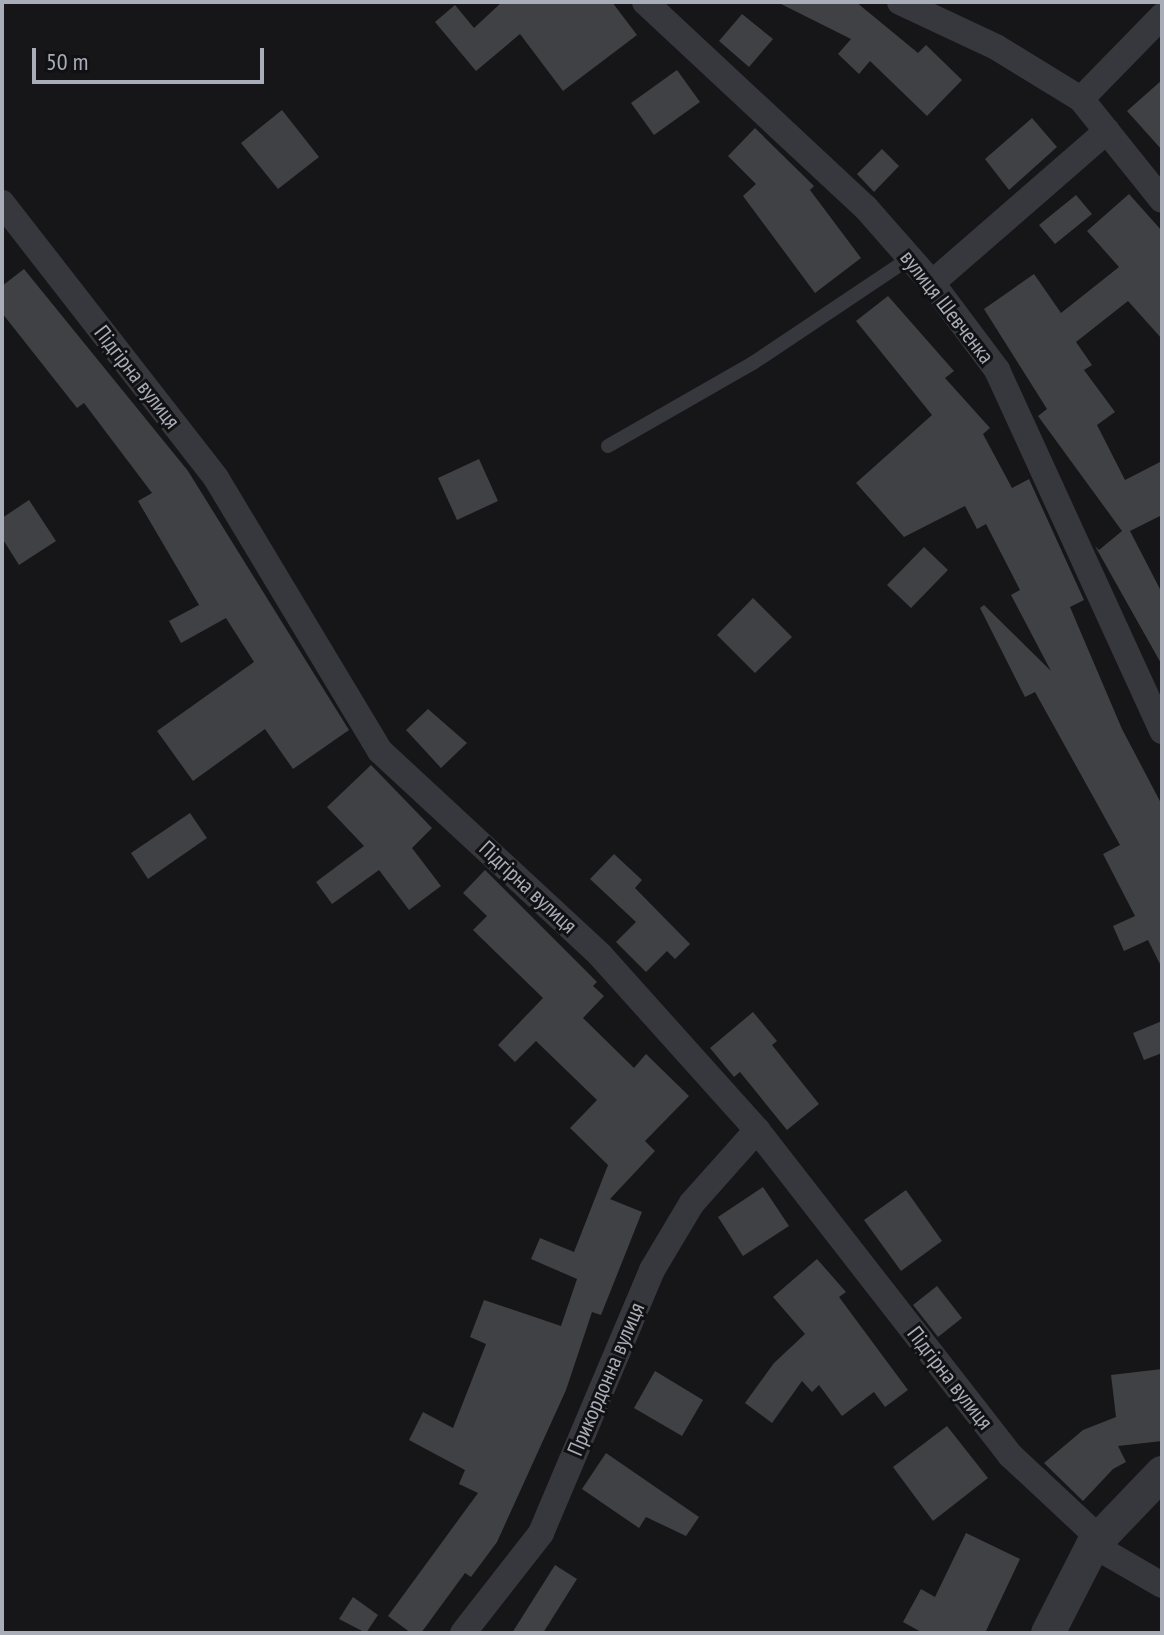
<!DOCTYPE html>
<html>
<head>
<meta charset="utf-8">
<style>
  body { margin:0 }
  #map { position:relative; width:1164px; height:1635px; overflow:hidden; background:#161618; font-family:"PT Sans Narrow",sans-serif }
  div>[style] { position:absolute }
  .building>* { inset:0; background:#404145 }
  .service>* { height:14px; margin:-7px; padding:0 7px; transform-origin:7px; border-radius:7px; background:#37383d }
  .minor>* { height:26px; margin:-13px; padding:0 13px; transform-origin:13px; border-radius:13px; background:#37383d }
  .tertiary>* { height:34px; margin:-17px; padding:0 17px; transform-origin:17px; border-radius:17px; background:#37383d }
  span { translate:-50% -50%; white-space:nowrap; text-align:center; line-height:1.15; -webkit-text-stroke:6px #111113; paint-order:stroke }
  .street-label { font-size:22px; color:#a8adb8 }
  .frame { position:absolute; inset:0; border:4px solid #a8adb8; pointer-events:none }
  .scale { position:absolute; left:32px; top:48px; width:232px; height:36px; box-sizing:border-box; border:4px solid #a8adb8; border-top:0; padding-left:10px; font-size:24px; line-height:28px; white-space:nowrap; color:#a8adb8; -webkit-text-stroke:6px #111113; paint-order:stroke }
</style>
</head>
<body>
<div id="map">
  <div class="building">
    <i style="clip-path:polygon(502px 2px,612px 2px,637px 35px,563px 91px,520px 34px,476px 71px,435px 22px,455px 5px,474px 28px)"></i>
    <i style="clip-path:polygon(777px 2px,856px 2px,918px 53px,926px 45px,962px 80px,927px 116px,870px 61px,859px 74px,838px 54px,851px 39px)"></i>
    <i style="clip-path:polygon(742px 14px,773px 39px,749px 67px,719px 41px)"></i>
    <i style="clip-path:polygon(677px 70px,700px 102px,654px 135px,631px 103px)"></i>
    <i style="clip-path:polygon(1162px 80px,1162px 150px,1127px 111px)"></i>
    <i style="clip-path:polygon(282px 110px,319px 157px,278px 189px,241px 143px)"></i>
    <i style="clip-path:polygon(1032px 118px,1057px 147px,1009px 190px,985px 159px)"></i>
    <i style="clip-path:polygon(755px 128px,814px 186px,810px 190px,861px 258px,815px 293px,743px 196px,756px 184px,728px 156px)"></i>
    <i style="clip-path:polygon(882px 149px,899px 166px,874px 192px,857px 174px)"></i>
    <i style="clip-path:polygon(1129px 194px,1162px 231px,1162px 339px,1128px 301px,1076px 342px,1092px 365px,1084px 370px,1115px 412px,1097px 425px,1125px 480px,1162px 461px,1162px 515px,1130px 531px,1162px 593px,1162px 665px,1095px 546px,1099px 550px,1122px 531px,1038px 416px,1047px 409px,984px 309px,1034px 274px,1061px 313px,1119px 267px,1087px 231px)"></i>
    <i style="clip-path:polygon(1076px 195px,1092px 214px,1055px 244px,1039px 225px)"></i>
    <i style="clip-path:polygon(24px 269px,188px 471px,349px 730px,293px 769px,265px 729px,193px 781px,157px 731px,254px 662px,226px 618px,181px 643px,169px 621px,199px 605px,138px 501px,152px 493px,84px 403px,77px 408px,2px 313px,2px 286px)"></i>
    <i style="clip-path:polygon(888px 296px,954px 371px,945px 378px,990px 428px,983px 434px,1012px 488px,1029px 479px,1084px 600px,1070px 607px,1122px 729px,1162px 805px,1162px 968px,1148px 940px,1124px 951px,1113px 926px,1135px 916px,1103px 854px,1120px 845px,1035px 692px,1025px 697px,980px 608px,984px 605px,1051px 671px,1011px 595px,1020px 590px,986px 524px,977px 529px,965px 506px,904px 537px,856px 483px,932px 415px,856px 321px)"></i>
    <i style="clip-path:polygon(479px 459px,498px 501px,457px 520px,438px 478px)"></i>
    <i style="clip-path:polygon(29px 500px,56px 541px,19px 565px,2px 538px,2px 518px)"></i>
    <i style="clip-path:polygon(924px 547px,948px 570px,911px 608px,887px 585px)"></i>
    <i style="clip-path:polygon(753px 598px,792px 637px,755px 673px,717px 635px)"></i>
    <i style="clip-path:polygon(428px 709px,467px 743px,441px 768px,406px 730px)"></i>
    <i style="clip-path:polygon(371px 765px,432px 828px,412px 848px,441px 886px,409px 910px,379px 870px,332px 904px,316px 882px,364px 846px,327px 807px)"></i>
    <i style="clip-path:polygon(190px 813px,207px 838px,148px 879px,131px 853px)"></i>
    <i style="clip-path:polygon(614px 854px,642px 880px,635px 888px,690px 944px,675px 959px,667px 951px,646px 972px,616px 942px,636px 922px,590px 879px)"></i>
    <i style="clip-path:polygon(485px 870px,597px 982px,593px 986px,604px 996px,583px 1018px,634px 1068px,646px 1054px,689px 1096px,645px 1141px,655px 1151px,610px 1199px,642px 1212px,601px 1315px,592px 1312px,566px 1390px,497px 1542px,471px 1577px,465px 1573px,421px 1633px,411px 1633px,388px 1616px,478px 1493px,459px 1484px,465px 1470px,409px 1440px,423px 1412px,453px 1428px,486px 1344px,470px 1337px,484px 1300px,561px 1326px,577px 1279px,531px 1259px,540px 1238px,574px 1252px,608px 1165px,570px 1128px,597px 1100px,536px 1041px,515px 1062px,498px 1045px,543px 998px,473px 930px,487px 916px,463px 893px)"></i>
    <i style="clip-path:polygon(753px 1012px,777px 1041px,772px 1045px,819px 1104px,787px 1130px,740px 1072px,734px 1077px,710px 1048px)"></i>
    <i style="clip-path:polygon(1162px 1021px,1162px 1053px,1144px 1060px,1133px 1033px)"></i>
    <i style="clip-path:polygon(763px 1187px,789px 1226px,743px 1256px,718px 1217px)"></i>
    <i style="clip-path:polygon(906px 1190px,942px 1241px,901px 1271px,864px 1220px)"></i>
    <i style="clip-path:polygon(817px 1259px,846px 1292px,839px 1297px,908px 1390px,885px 1407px,874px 1392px,842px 1416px,819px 1385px,812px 1392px,802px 1381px,772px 1423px,745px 1403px,774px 1363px,805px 1334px,773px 1297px)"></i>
    <i style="clip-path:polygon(937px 1286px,962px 1318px,938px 1337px,913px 1305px)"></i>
    <i style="clip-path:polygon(1162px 1369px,1162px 1441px,1118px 1446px,1126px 1462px,1113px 1469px,1083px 1501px,1044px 1463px,1083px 1430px,1116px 1417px,1111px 1375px)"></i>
    <i style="clip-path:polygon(655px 1371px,703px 1400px,682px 1436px,634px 1408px)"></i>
    <i style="clip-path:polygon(947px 1426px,988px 1478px,933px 1521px,893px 1467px)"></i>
    <i style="clip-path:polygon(606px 1453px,699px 1517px,686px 1536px,646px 1517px,639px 1528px,582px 1489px)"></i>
    <i style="clip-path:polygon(966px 1533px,1020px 1559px,985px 1633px,923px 1633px,903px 1622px,921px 1589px,935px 1597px)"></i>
    <i style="clip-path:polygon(555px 1565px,577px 1579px,543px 1633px,512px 1633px)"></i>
    <i style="clip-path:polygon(353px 1597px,378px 1615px,366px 1633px,339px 1619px)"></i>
  </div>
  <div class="service">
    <i style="left:608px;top:446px;width:167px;rotate:-29.8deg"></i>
    <i style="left:753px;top:363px;width:189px;rotate:-33.8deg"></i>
  </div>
  <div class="minor">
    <i style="left:645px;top:2px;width:302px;rotate:43deg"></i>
    <i style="left:866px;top:208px;width:100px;rotate:48.7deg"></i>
    <i style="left:932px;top:283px;width:109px;rotate:53.2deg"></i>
    <i style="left:997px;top:370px;width:397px;rotate:65.4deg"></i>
    <i style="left:900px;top:2px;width:106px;rotate:25.1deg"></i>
    <i style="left:996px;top:47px;width:100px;rotate:31.5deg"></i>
    <i style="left:1081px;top:99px;width:116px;rotate:-45.7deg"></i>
    <i style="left:1081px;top:99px;width:129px;rotate:51.3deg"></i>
    <i style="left:2px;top:203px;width:348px;rotate:52.1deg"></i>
    <i style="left:216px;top:478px;width:318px;rotate:59deg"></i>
    <i style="left:380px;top:751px;width:301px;rotate:42.8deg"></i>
    <i style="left:601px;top:956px;width:234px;rotate:48.1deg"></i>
    <i style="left:757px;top:1130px;width:412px;rotate:52.1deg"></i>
    <i style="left:1010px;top:1455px;width:122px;rotate:43deg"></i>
    <i style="left:932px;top:283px;width:232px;rotate:-41deg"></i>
    <i style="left:1093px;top:1545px;width:80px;rotate:30.1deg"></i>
    <i style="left:463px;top:1633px;width:127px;rotate:-52deg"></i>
    <i style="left:541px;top:1533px;width:285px;rotate:-67.1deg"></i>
    <i style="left:652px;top:1270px;width:78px;rotate:-59.2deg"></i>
    <i style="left:692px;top:1203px;width:98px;rotate:-48.3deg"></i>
  </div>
  <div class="tertiary">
    <i style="left:1048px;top:1633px;width:99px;rotate:-62.9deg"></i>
    <i style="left:1093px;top:1545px;width:100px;rotate:-46.2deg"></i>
  </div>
  <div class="street-label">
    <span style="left:947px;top:307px;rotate:52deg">вулиця Шевченка</span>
    <span style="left:137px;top:377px;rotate:52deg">Підгірна вулиця</span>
    <span style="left:528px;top:887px;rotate:43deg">Підгірна вулиця</span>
    <span style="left:950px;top:1378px;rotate:52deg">Підгірна вулиця</span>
    <span style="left:606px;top:1379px;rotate:-67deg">Прикордонна вулиця</span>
  </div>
  <div class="frame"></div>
  <div class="scale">50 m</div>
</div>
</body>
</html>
